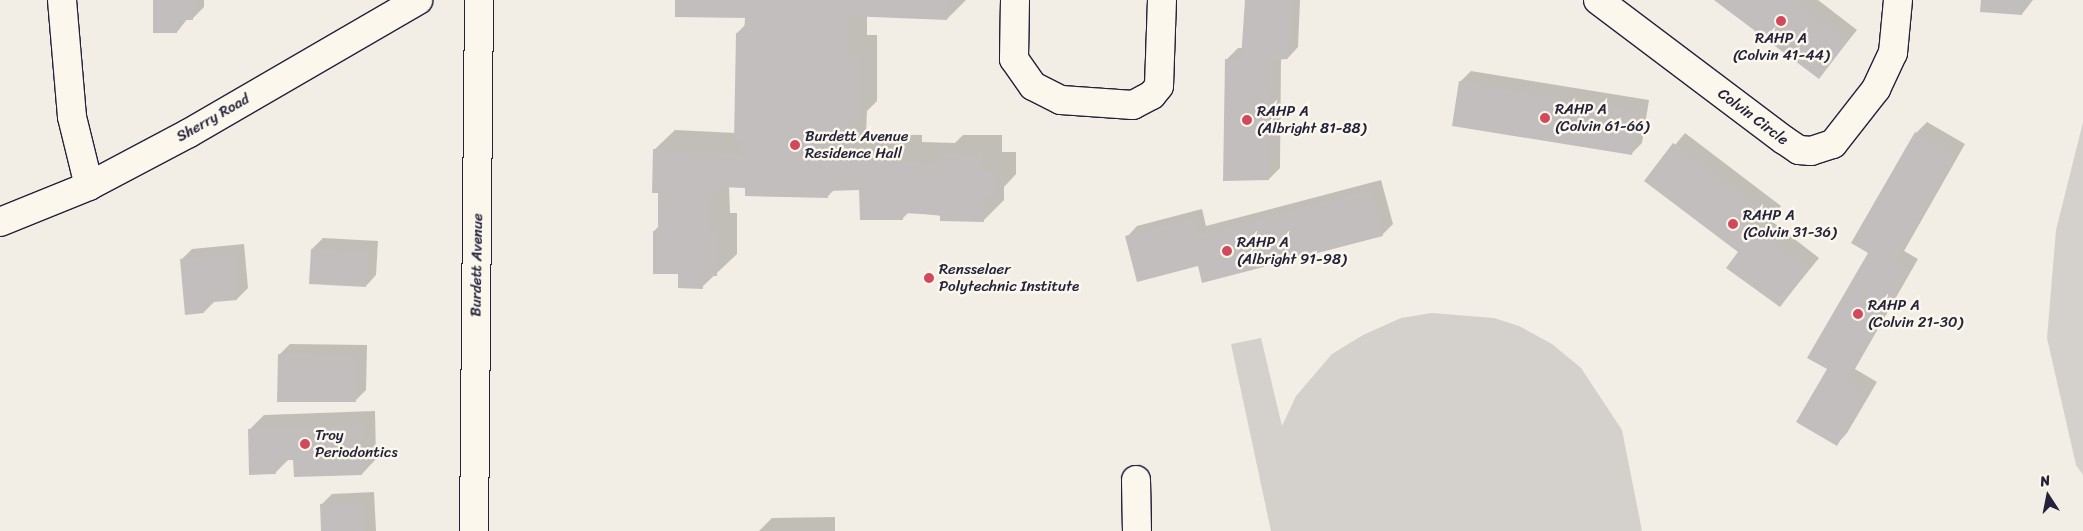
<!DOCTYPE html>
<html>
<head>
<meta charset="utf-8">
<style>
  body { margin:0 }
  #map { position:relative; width:2083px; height:531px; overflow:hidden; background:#f2eee5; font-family:Sriracha,sans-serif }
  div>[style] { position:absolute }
  .green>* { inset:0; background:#d4d1cc }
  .shadow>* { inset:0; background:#0003 }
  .building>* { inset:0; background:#c2bebe }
  .roads { filter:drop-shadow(1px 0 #22223b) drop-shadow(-1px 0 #22223b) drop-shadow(0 1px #22223b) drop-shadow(0 -1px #22223b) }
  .minor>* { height:28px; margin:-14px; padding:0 14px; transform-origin:14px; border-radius:14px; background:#fbf7ec }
  .dots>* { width:14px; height:14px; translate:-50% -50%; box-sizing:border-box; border:2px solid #fbf7ec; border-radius:50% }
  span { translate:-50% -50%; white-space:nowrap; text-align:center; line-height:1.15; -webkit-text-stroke:5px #fbf7ec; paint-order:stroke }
  .poi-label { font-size:15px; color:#22223b }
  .left { translate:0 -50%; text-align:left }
  .street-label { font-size:15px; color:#22223b }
  .north { position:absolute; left:2023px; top:471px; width:50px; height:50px; -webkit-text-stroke:4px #fbf7ec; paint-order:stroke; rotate:349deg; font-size:14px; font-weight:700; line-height:20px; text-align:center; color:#22223b }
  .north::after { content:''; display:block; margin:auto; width:18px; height:22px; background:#22223b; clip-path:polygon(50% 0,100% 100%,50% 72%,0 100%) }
</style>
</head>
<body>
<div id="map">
  <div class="green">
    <i style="clip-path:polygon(2083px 122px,2083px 475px,2076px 465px,2047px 338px,2056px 230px)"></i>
    <i style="clip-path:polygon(1432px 313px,1494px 318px,1519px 326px,1552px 344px,1581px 368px,1622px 430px,1642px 531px,1271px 531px,1231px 344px,1261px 338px,1282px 426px,1296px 396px,1332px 354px,1363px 335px,1401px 318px)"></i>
  </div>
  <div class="shadow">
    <i style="clip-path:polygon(154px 0,204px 0,204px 7px,193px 18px,188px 18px,177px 32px)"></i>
    <i style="clip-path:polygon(676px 0,966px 0,947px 19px,867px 16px,867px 35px,877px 35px,877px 101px,867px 111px,866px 134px,922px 135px,922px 142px,955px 143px,963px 135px,1002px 135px,1002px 152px,1016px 152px,1016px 174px,1004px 187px,1004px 200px,983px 221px,909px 212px,902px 219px,861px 189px,835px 189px,828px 196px,729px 186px,730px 213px,737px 213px,737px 254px,702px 287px,679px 273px,654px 231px,659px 226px,659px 192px,654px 150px,675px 130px,736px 133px,737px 33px,746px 24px,747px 17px)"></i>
    <i style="clip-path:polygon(1246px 0,1300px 0,1298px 47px,1288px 58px,1281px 58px,1280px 168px,1269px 179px,1227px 59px,1238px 48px,1243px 48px)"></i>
    <i style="clip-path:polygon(1716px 0,1818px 0,1857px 30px,1819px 77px)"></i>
    <i style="clip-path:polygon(1982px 0,2033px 0,2022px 14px)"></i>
    <i style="clip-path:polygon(1471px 71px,1649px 100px,1642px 143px,1631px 154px,1460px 82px)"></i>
    <i style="clip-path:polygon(1927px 122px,1965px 144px,1904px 251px,1918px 259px,1855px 369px,1877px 382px,1847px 433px,1837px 444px,1828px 369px,1916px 133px)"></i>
    <i style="clip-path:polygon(1685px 133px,1781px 206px,1770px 220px,1819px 258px,1780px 306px,1740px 252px,1645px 181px)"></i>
    <i style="clip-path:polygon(1381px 180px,1393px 224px,1382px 235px,1198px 264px,1127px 237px,1137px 226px,1202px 209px,1206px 226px)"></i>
    <i style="clip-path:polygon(323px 238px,378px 241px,376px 275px,366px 286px,312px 249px)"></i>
    <i style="clip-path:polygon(244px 244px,248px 288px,237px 299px,215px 301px,204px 312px,181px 260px,192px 249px)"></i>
    <i style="clip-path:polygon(290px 344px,367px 345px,366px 390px,355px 401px,279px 355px)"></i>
    <i style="clip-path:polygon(375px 411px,376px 459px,362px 474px,295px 458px,290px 458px,275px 473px,249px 430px,264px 415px)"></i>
    <i style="clip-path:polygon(374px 492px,376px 531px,322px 531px,321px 505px,332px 494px)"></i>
    <i style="clip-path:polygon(835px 517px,835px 531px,759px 531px,772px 518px)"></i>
  </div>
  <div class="building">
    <i style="clip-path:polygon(153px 0,193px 0,193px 20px,178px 20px,177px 33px,153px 33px)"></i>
    <i style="clip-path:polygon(675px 0,948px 0,947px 20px,848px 16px,847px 55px,858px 55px,858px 122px,847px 123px,846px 154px,902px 154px,902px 162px,941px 163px,941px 154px,982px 155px,982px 172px,996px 172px,996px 196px,984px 196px,984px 222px,940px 221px,940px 215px,903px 213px,903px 220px,860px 220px,859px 190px,828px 191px,828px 198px,745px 196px,745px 188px,718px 187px,718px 194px,709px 194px,710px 233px,718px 233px,717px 276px,702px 276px,703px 289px,678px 288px,678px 274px,653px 274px,653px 231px,658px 231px,658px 193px,652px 193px,653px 149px,743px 155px,743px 141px,734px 141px,736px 33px,744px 33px,745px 18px,675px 17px)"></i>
    <i style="clip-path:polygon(1245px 0,1290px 0,1288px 59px,1271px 60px,1269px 180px,1223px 181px,1225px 59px,1241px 59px)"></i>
    <i style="clip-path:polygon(1714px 0,1793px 0,1848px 41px,1819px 79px)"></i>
    <i style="clip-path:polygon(1981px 0,2023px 0,2022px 15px,1980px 12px)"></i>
    <i style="clip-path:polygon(1459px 81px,1639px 111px,1632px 155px,1452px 126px)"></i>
    <i style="clip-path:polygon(1915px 132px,1955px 155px,1894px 263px,1908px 271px,1845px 380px,1867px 393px,1837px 446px,1796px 422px,1827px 369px,1807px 358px,1868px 253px,1851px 243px)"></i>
    <i style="clip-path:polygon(1673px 143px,1771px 217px,1760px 232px,1809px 269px,1780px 307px,1726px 268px,1738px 252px,1644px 181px)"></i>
    <i style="clip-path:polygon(1371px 190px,1383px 236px,1202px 283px,1198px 266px,1137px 282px,1125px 236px,1191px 219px,1195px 236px)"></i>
    <i style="clip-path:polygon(311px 249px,368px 252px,366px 287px,309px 284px)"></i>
    <i style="clip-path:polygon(233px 254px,237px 300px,203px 303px,204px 313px,185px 315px,180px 259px)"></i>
    <i style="clip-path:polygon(278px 354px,356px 355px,356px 402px,277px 402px)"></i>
    <i style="clip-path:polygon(361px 425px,362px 475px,294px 477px,293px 460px,275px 460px,276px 474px,249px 475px,248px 429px)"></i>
    <i style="clip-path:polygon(363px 502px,365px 531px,321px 531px,320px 504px)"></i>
  </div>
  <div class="roads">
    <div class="minor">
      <i style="left:62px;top:0;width:117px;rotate:85.1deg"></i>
      <i style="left:72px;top:117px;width:71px;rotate:76.2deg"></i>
      <i style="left:1015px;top:0;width:59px;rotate:91deg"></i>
      <i style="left:1014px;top:59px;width:33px;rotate:55deg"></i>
      <i style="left:1033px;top:86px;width:31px;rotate:27deg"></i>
      <i style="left:1061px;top:100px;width:72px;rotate:4deg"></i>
      <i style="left:1133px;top:105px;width:21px;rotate:-28deg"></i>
      <i style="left:1152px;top:95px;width:11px;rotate:-52deg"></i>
      <i style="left:1159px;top:86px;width:86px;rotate:-88deg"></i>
      <i style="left:1598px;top:0;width:233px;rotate:37deg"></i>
      <i style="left:1784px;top:140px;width:18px;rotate:34deg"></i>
      <i style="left:1799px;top:150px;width:12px;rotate:5deg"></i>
      <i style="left:1811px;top:151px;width:23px;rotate:-18deg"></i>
      <i style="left:1833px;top:144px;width:70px;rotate:-52deg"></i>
      <i style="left:1876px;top:89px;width:40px;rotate:-65deg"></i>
      <i style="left:1893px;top:53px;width:53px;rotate:-84.6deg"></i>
      <i style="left:0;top:222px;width:96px;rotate:-22deg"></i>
      <i style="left:89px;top:186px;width:113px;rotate:-27.9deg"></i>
      <i style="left:189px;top:133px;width:265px;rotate:-30.1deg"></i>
      <i style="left:1136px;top:480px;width:51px;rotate:88.9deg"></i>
      <i style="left:474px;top:531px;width:531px;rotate:-89.46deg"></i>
    </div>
  </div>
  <div class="dots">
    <i style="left:1781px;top:21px;background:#d1495b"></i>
    <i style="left:1545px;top:118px;background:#d1495b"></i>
    <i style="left:1247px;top:120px;background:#d1495b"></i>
    <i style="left:795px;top:145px;background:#d1495b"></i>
    <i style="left:1733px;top:224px;background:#d1495b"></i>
    <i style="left:1227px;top:251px;background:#d1495b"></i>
    <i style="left:929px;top:278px;background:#d1495b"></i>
    <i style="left:1858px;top:314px;background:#d1495b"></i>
    <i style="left:305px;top:444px;background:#d1495b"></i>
  </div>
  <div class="poi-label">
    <span style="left:1781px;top:47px">RAHP A<br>(Colvin 41-44)</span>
    <span class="left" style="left:1555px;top:118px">RAHP A<br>(Colvin 61-66)</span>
    <span class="left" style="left:1257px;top:120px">RAHP A<br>(Albright 81-88)</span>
    <span class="left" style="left:805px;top:145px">Burdett Avenue<br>Residence Hall</span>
    <span class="left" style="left:1743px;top:224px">RAHP A<br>(Colvin 31-36)</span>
    <span class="left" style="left:1237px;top:251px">RAHP A<br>(Albright 91-98)</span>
    <span class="left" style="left:939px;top:278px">Rensselaer<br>Polytechnic Institute</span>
    <span class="left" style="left:1868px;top:314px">RAHP A<br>(Colvin 21-30)</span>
    <span class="left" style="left:315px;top:444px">Troy<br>Periodontics</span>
  </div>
  <div class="street-label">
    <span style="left:1753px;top:117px;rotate:37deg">Colvin Circle</span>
    <span style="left:213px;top:118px;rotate:-30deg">Sherry Road</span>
    <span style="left:477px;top:265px;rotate:-89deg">Burdett Avenue</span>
  </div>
  <div class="north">N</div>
</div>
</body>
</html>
